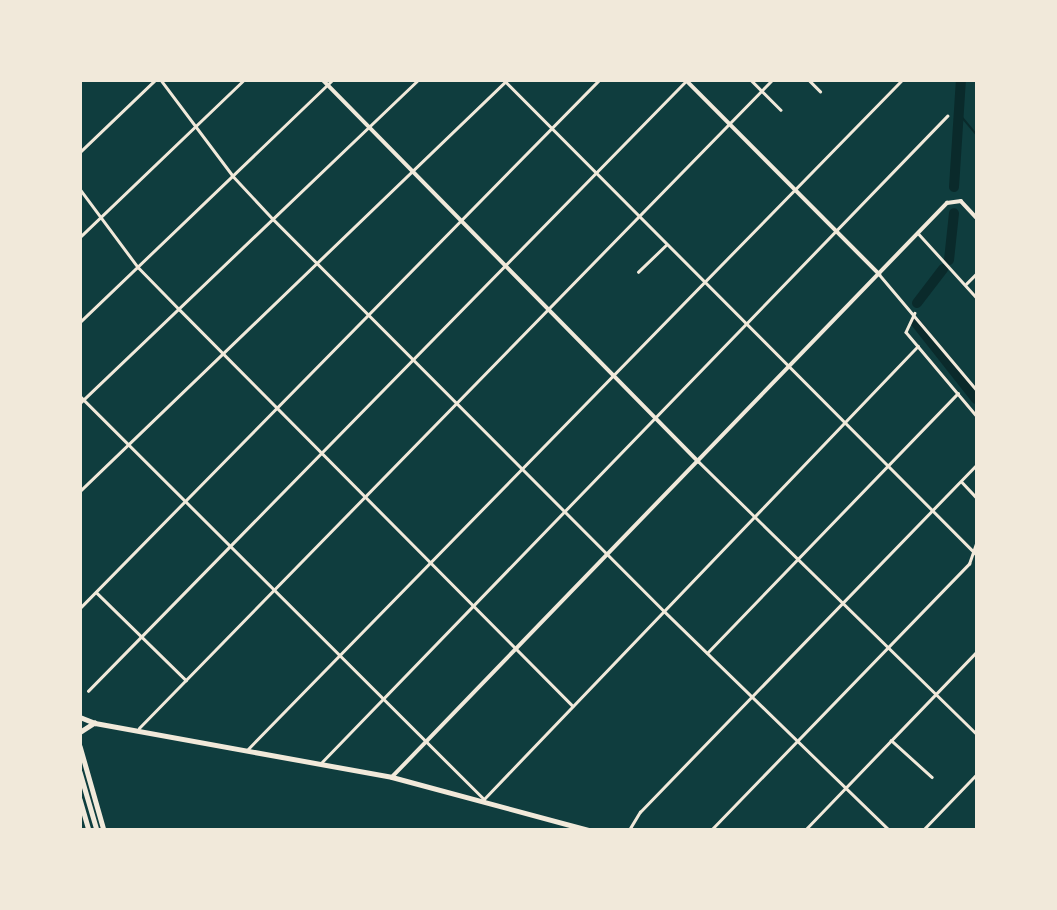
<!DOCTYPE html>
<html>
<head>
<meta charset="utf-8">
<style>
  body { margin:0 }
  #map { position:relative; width:1057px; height:910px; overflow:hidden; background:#0f3d3e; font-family:Poppins,sans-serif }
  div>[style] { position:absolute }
  .stream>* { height:2px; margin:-1px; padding:0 1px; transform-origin:1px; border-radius:1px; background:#0a2a2b }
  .river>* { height:10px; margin:-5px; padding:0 5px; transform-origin:5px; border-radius:5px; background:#0a2a2b }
  .minor>* { height:2.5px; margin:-1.25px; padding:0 1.25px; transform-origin:1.25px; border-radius:1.25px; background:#f1e9da }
  .tertiary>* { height:3.5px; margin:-1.75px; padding:0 1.75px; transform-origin:1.75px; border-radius:1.75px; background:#f1e9da }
  .primary>* { height:4.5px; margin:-2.25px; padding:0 2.25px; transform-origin:2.25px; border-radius:2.25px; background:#f1e9da }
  span { translate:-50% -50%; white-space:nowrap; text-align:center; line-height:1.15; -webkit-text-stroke:7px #f1e9da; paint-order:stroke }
  .frame { position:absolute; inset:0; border:82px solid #f1e9da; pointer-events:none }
</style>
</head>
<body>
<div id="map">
  <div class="stream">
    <i style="left:960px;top:115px;width:25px;rotate:50deg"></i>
  </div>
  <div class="river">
    <i style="left:954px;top:187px;width:107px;rotate:-86.3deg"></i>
    <i style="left:949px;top:260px;width:47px;rotate:-83.9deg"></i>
    <i style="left:917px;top:303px;width:43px;rotate:-52.6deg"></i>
    <i style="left:916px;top:323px;width:97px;rotate:51.7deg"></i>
  </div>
  <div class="minor">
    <i style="left:161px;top:80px;width:120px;rotate:53.1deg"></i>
    <i style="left:233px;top:176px;width:59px;rotate:47.1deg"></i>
    <i style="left:273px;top:219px;width:554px;rotate:45.07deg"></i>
    <i style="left:664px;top:611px;width:314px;rotate:44.2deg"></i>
    <i style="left:504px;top:80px;width:669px;rotate:45.12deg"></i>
    <i style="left:751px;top:80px;width:42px;rotate:45deg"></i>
    <i style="left:809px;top:80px;width:16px;rotate:45deg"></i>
    <i style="left:80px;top:152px;width:104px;rotate:-43.8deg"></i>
    <i style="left:80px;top:189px;width:97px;rotate:53.4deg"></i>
    <i style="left:138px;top:267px;width:59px;rotate:45.7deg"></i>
    <i style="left:179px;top:309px;width:559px;rotate:45.22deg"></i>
    <i style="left:918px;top:233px;width:86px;rotate:47.8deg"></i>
    <i style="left:80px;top:237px;width:227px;rotate:-43.8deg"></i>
    <i style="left:638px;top:272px;width:39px;rotate:-44deg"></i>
    <i style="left:879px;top:274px;width:150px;rotate:49.9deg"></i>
    <i style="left:966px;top:284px;width:14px;rotate:-45deg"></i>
    <i style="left:915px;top:313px;width:21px;rotate:115deg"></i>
    <i style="left:906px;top:332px;width:109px;rotate:49.9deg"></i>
    <i style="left:80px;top:322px;width:349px;rotate:-43.8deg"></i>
    <i style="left:80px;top:396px;width:571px;rotate:44.93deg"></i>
    <i style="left:484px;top:799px;width:627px;rotate:-46.23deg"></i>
    <i style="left:80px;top:403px;width:468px;rotate:-43.7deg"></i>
    <i style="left:698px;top:461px;width:389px;rotate:44.4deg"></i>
    <i style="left:962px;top:482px;width:21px;rotate:47deg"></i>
    <i style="left:80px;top:491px;width:593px;rotate:-43.91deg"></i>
    <i style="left:96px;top:592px;width:126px;rotate:44.4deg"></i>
    <i style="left:80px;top:608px;width:740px;rotate:-45.49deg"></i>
    <i style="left:707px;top:653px;width:361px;rotate:-46deg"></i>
    <i style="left:88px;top:691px;width:856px;rotate:-45.57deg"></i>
    <i style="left:139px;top:728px;width:906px;rotate:-45.67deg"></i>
    <i style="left:891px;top:740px;width:55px;rotate:42.1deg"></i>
    <i style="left:248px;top:749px;width:936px;rotate:-45.65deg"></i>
    <i style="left:320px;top:764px;width:902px;rotate:-45.94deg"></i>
    <i style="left:629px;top:830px;width:21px;rotate:-59deg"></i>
    <i style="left:640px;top:812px;width:483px;rotate:-45.9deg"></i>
    <i style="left:711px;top:830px;width:371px;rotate:-45.9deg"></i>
    <i style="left:969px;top:564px;width:21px;rotate:-71deg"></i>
    <i style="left:805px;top:830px;width:247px;rotate:-46.1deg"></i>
    <i style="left:923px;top:830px;width:76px;rotate:-46.1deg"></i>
  </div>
  <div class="tertiary">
    <i style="left:323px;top:80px;width:535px;rotate:45.45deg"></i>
    <i style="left:686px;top:80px;width:274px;rotate:45.1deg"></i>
    <i style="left:393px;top:776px;width:797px;rotate:-45.97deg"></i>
    <i style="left:947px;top:203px;width:14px;rotate:-8deg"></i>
    <i style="left:961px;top:201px;width:22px;rotate:47deg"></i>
  </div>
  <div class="primary">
    <i style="left:80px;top:717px;width:16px;rotate:22deg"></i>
    <i style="left:95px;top:723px;width:302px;rotate:10.3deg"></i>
    <i style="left:392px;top:777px;width:204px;rotate:15.1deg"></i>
    <i style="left:80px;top:732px;width:17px;rotate:-33deg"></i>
    <i style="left:80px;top:746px;width:87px;rotate:74.1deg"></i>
    <i style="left:80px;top:772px;width:60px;rotate:73.7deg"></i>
    <i style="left:80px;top:799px;width:32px;rotate:74deg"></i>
  </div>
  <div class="frame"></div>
</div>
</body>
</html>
